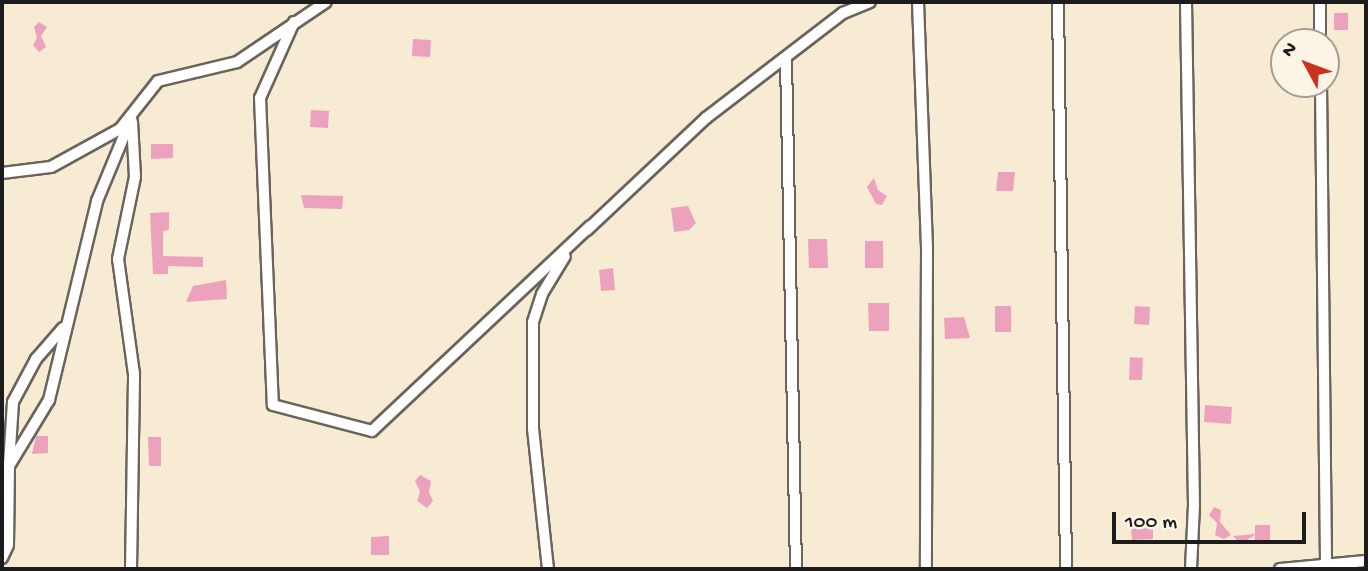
<!DOCTYPE html>
<html>
<head>
<meta charset="utf-8">
<style>
  body { margin:0 }
  #map { position:relative; width:1368px; height:571px; overflow:hidden; background:#f7ebd3; font-family:"Gochi Hand",sans-serif }
  div>[style] { position:absolute }
  .building>* { inset:0; background:#eca2bc }
  .roads { filter:drop-shadow(2px 0 #69645c) drop-shadow(-2px 0 #69645c) drop-shadow(0 2px #69645c) drop-shadow(0 -2px #69645c) }
  .minor>* { height:10px; margin:-5px; padding:0 5px; transform-origin:5px; border-radius:5px; background:#fff }
  span { translate:-50% -50%; white-space:nowrap; text-align:center; line-height:1.15; -webkit-text-stroke:5px #fcf5e5; paint-order:stroke }
  .frame { position:absolute; inset:0; border:4px solid #1c1c1c; pointer-events:none }
  .north { position:absolute; left:1270px; top:28px; width:70px; height:70px; box-sizing:border-box; background:#fcf5e5; border:2px solid #a29e95; border-radius:50%; rotate:311deg; font-size:19px; font-weight:700; line-height:28px; text-align:center; color:#1c1c1c }
  .north::after { content:''; display:block; margin:auto; width:24px; height:32px; background:#c8321e; clip-path:polygon(50% 0,100% 100%,50% 72%,0 100%) }
  .scale { position:absolute; left:1112px; top:512px; width:194px; height:32px; box-sizing:border-box; border:4px solid #1c1c1c; border-top:0; padding-left:9px; font-size:21px; line-height:24px; white-space:nowrap; color:#1c1c1c; -webkit-text-stroke:5px #fcf5e5; paint-order:stroke }
</style>
</head>
<body>
<div id="map">
  <div class="building">
    <i style="clip-path:polygon(1334px 13px,1348px 13px,1348px 30px,1334px 30px)"></i>
    <i style="clip-path:polygon(39px 22px,47px 27px,41px 36px,46px 47px,39px 52px,33px 45px,37px 38px,34px 27px)"></i>
    <i style="clip-path:polygon(413px 39px,431px 40px,430px 57px,412px 56px)"></i>
    <i style="clip-path:polygon(311px 110px,329px 111px,328px 128px,310px 127px)"></i>
    <i style="clip-path:polygon(151px 144px,173px 144px,173px 158px,151px 159px)"></i>
    <i style="clip-path:polygon(998px 172px,1015px 172px,1013px 191px,996px 191px)"></i>
    <i style="clip-path:polygon(874px 178px,878px 190px,887px 196px,882px 205px,876px 204px,867px 187px)"></i>
    <i style="clip-path:polygon(301px 195px,343px 196px,342px 209px,304px 208px)"></i>
    <i style="clip-path:polygon(688px 206px,696px 223px,689px 230px,674px 232px,671px 208px)"></i>
    <i style="clip-path:polygon(169px 212px,169px 230px,163px 231px,163px 256px,203px 257px,203px 267px,168px 266px,168px 274px,153px 274px,150px 213px)"></i>
    <i style="clip-path:polygon(808px 239px,827px 239px,828px 268px,809px 268px)"></i>
    <i style="clip-path:polygon(865px 241px,883px 241px,883px 268px,865px 268px)"></i>
    <i style="clip-path:polygon(613px 268px,615px 290px,601px 291px,599px 270px)"></i>
    <i style="clip-path:polygon(226px 280px,227px 299px,186px 302px,193px 286px)"></i>
    <i style="clip-path:polygon(868px 303px,889px 303px,889px 331px,869px 331px)"></i>
    <i style="clip-path:polygon(995px 306px,1011px 306px,1011px 332px,995px 332px)"></i>
    <i style="clip-path:polygon(1135px 306px,1150px 307px,1149px 325px,1134px 324px)"></i>
    <i style="clip-path:polygon(964px 317px,970px 338px,945px 339px,944px 318px)"></i>
    <i style="clip-path:polygon(1130px 357px,1143px 358px,1142px 380px,1129px 380px)"></i>
    <i style="clip-path:polygon(1205px 405px,1232px 407px,1231px 424px,1204px 422px)"></i>
    <i style="clip-path:polygon(36px 436px,48px 436px,48px 453px,32px 454px)"></i>
    <i style="clip-path:polygon(148px 437px,161px 437px,161px 466px,149px 466px)"></i>
    <i style="clip-path:polygon(420px 475px,431px 481px,429px 492px,433px 501px,427px 508px,417px 501px,420px 492px,415px 481px)"></i>
    <i style="clip-path:polygon(1214px 507px,1221px 510px,1220px 522px,1231px 535px,1224px 539px,1215px 535px,1217px 523px,1209px 515px)"></i>
    <i style="clip-path:polygon(1255px 525px,1270px 525px,1270px 542px,1255px 541px,1255px 535px,1241px 544px,1233px 536px,1255px 534px)"></i>
    <i style="clip-path:polygon(1131px 526px,1153px 526px,1153px 539px,1132px 540px)"></i>
    <i style="clip-path:polygon(389px 536px,389px 555px,371px 555px,371px 537px)"></i>
  </div>
  <div class="roads">
    <div class="minor">
      <i style="left:918px;top:2px;width:248px;rotate:87.9deg"></i>
      <i style="left:927px;top:250px;width:319px;rotate:90.2deg"></i>
      <i style="left:1058px;top:2px;width:567px;rotate:89.19deg"></i>
      <i style="left:1186px;top:2px;width:503px;rotate:89.09deg"></i>
      <i style="left:1194px;top:505px;width:64px;rotate:92.7deg"></i>
      <i style="left:1320px;top:2px;width:40px;rotate:90deg"></i>
      <i style="left:294px;top:22px;width:83px;rotate:114.1deg"></i>
      <i style="left:260px;top:98px;width:307px;rotate:87.6deg"></i>
      <i style="left:273px;top:405px;width:102px;rotate:14.7deg"></i>
      <i style="left:372px;top:431px;width:299px;rotate:-43.2deg"></i>
      <i style="left:786px;top:58px;width:511px;rotate:88.88deg"></i>
      <i style="left:1321px;top:84px;width:480px;rotate:89.4deg"></i>
      <i style="left:2px;top:173px;width:49px;rotate:-7deg"></i>
      <i style="left:51px;top:167px;width:79px;rotate:-28.8deg"></i>
      <i style="left:120px;top:129px;width:61px;rotate:-51.6deg"></i>
      <i style="left:158px;top:81px;width:81px;rotate:-13.5deg"></i>
      <i style="left:237px;top:62px;width:107px;rotate:-34deg"></i>
      <i style="left:587px;top:230px;width:163px;rotate:-43.3deg"></i>
      <i style="left:706px;top:118px;width:173px;rotate:-37.5deg"></i>
      <i style="left:843px;top:13px;width:29px;rotate:-22deg"></i>
      <i style="left:9px;top:464px;width:62px;rotate:-86.3deg"></i>
      <i style="left:13px;top:402px;width:49px;rotate:-61.9deg"></i>
      <i style="left:36px;top:359px;width:41px;rotate:-48.9deg"></i>
      <i style="left:2px;top:558px;width:14px;rotate:-65deg"></i>
      <i style="left:8px;top:545px;width:79px;rotate:-89.3deg"></i>
      <i style="left:9px;top:466px;width:77px;rotate:-58.8deg"></i>
      <i style="left:49px;top:400px;width:205px;rotate:-76.4deg"></i>
      <i style="left:97px;top:201px;width:89px;rotate:-67.5deg"></i>
      <i style="left:131px;top:569px;width:195px;rotate:-89.1deg"></i>
      <i style="left:134px;top:374px;width:116px;rotate:-97.9deg"></i>
      <i style="left:118px;top:259px;width:84px;rotate:-78.3deg"></i>
      <i style="left:135px;top:177px;width:55px;rotate:-93.1deg"></i>
      <i style="left:548px;top:569px;width:141px;rotate:-96.1deg"></i>
      <i style="left:533px;top:429px;width:107px;rotate:-90deg"></i>
      <i style="left:533px;top:322px;width:29px;rotate:-72deg"></i>
      <i style="left:542px;top:294px;width:44px;rotate:-58.8deg"></i>
      <i style="left:1280px;top:569px;width:86px;rotate:-5.3deg"></i>
    </div>
  </div>
  <div class="frame"></div>
  <div class="north">N</div>
  <div class="scale">100 m</div>
</div>
</body>
</html>
